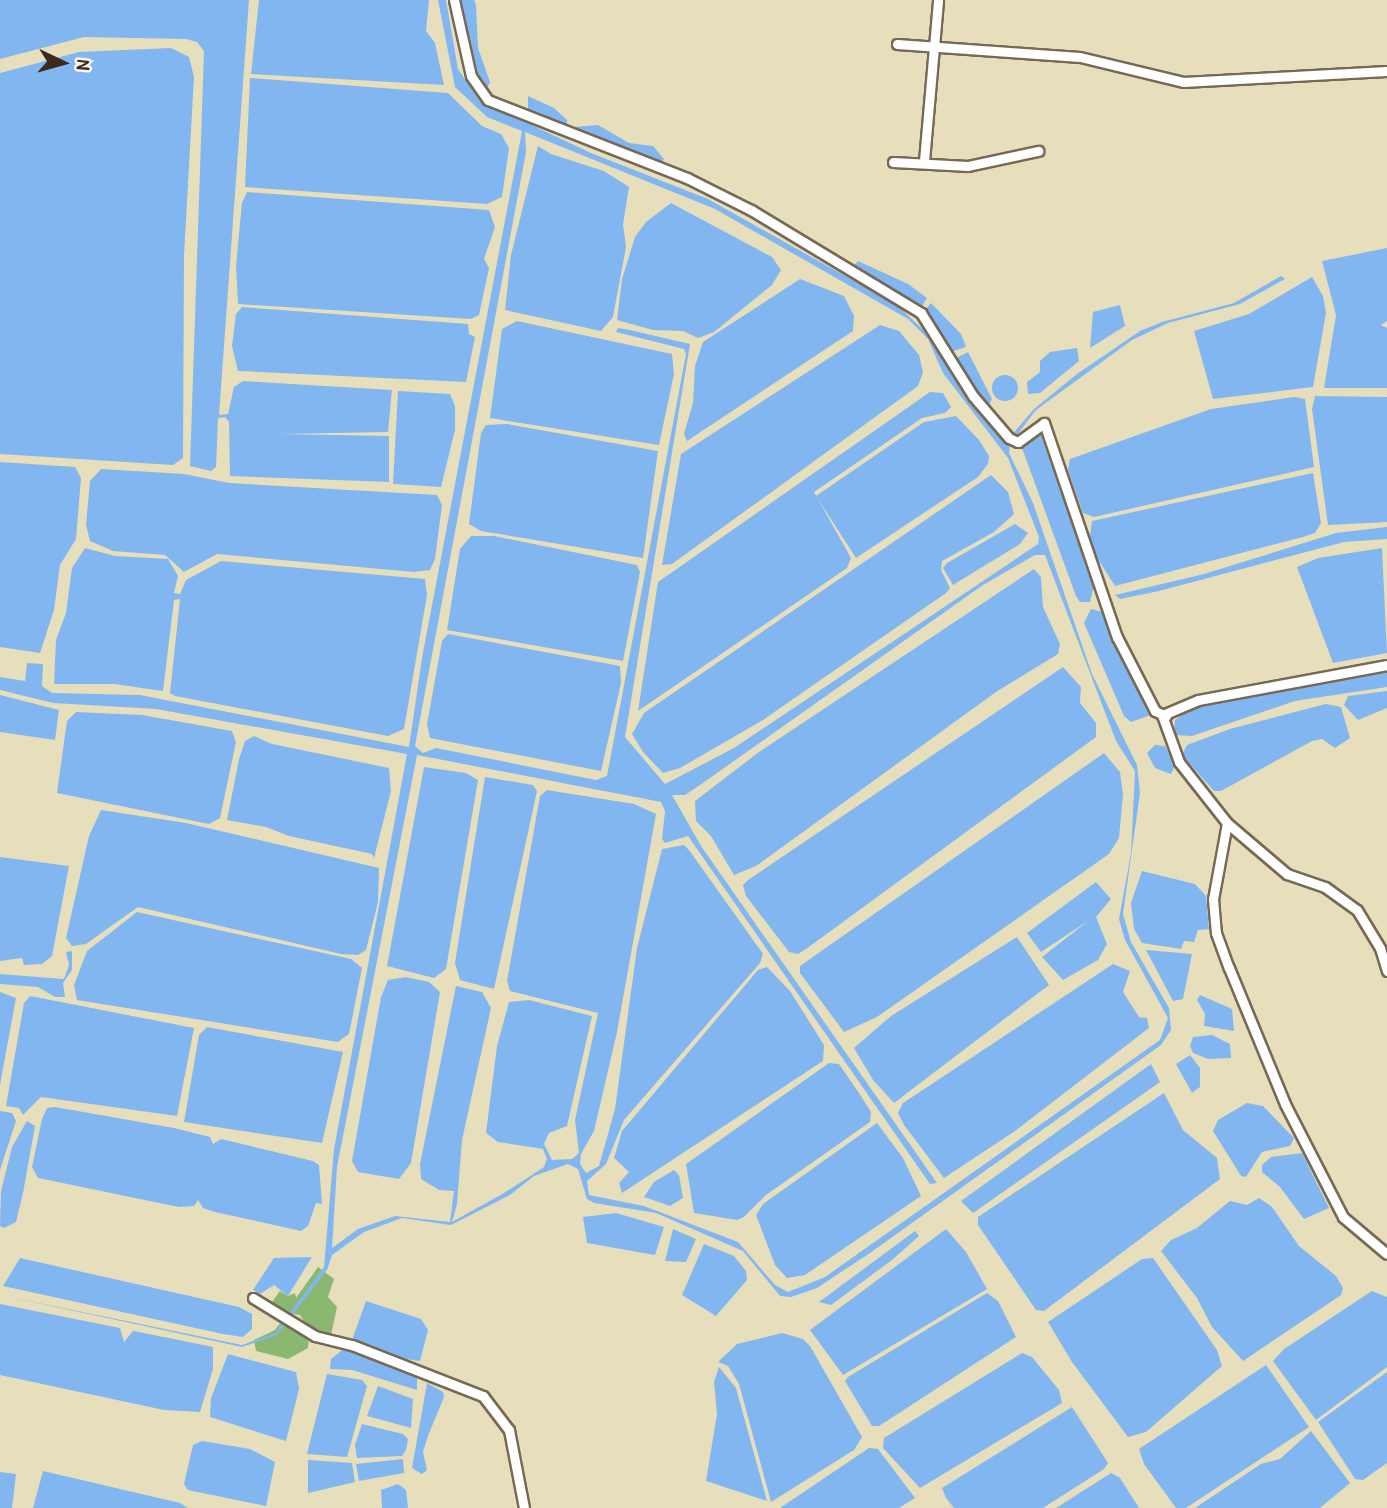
<!DOCTYPE html>
<html>
<head>
<meta charset="utf-8">
<style>
  body { margin:0 }
  #map { position:relative; width:1387px; height:1508px; overflow:hidden; background:#e7dfbb; font-family:"Patrick Hand",sans-serif }
  div>[style] { position:absolute }
  .forest>* { inset:0; background:#8ab870 }
  .water>* { inset:0; background:#82b6f0 }
  .round { border-radius:50% }
  .roads { filter:drop-shadow(2px 0 #776955) drop-shadow(-2px 0 #776955) drop-shadow(0 2px #776955) drop-shadow(0 -2px #776955) }
  .street>* { height:9px; margin:-4.5px; padding:0 4.5px; transform-origin:4.5px; border-radius:4.5px; background:#fff }
  span { translate:-50% -50%; white-space:nowrap; text-align:center; line-height:1.15; -webkit-text-stroke:5px #fbf7ec; paint-order:stroke }
  .north { position:absolute; left:28px; top:28px; width:70px; height:70px; -webkit-text-stroke:5px #fbf7ec; paint-order:stroke; rotate:95deg; font-size:19px; font-weight:700; line-height:28px; text-align:center; color:#3b2a1e }
  .north::after { content:''; display:block; margin:auto; width:24px; height:32px; background:#3b2a1e; clip-path:polygon(50% 0,100% 100%,50% 72%,0 100%) }
</style>
</head>
<body>
<div id="map">
  <div class="forest">
    <i style="clip-path:polygon(318px 1267px,334px 1279px,328px 1297px,337px 1307px,331px 1335px,325px 1336px,308px 1328px,300px 1315px,267px 1309px,280px 1291px,288px 1296px,295px 1293px,296px 1298px)"></i>
    <i style="clip-path:polygon(283px 1319px,309px 1337px,308px 1348px,288px 1359px,256px 1351px,254px 1340px,275px 1330px)"></i>
  </div>
  <div class="water">
    <i style="clip-path:polygon(0 0,249px 0,219px 415px,228px 414px,234px 387px,243px 381px,392px 390px,388px 432px,280px 434px,389px 436px,389px 482px,230px 476px,229px 422px,225px 417px,218px 418px,216px 467px,211px 471px,190px 466px,204px 51px,197px 42px,186px 39px,84px 37px,0 59px)"></i>
    <i style="clip-path:polygon(259px 0,429px 0,426px 31px,435px 43px,444px 85px,251px 74px)"></i>
    <i style="clip-path:polygon(evenodd,438px 0,446px 0,458px 69px,480px 101px,591px 153px,708px 199px,897px 305px,932px 338px,965px 396px,1005px 443px,1034px 409px,1077px 374px,1140px 331px,1162px 322px,1234px 303px,1281px 276px,1285px 279px,1240px 304px,1168px 323px,1132px 340px,1036px 410px,1010px 444px,1009px 453px,1033px 503px,1092px 674px,1137px 765px,1140px 793px,1123px 914px,1131px 942px,1169px 1008px,1171px 1030px,1161px 1045px,870px 1253px,817px 1288px,791px 1297px,780px 1296px,743px 1251px,720px 1241px,656px 1213px,594px 1203px,587px 1199px,578px 1169px,568px 1164px,534px 1176px,510px 1195px,451px 1225px,402px 1218px,364px 1232px,332px 1255px,327px 1270px,277px 1335px,242px 1347px,0 1295px,242px 1345px,275px 1333px,324px 1267px,334px 1149px,407px 754px,156px 709px,53px 703px,0 690px,0 677px,25px 681px,27px 663px,43px 664px,42px 686px,52px 693px,140px 695px,409px 747px,422px 658px,522px 131px,487px 117px,455px 87px,438px 0,525px 132px,715px 209px,908px 319px,928px 339px,943px 373px,1008px 458px,1039px 537px,1038px 544px,734px 748px,665px 784px,625px 737px,690px 344px,630px 330px,618px 328px,616px 332px,684px 349px,686px 354px,607px 776px,596px 780px,436px 748px,423px 753px,415px 746px,526px 152px,525px 132px,438px 0,1035px 555px,1045px 555px,1116px 741px,1135px 771px,1131px 853px,1119px 919px,1125px 940px,1168px 1018px,1160px 1040px,825px 1277px,788px 1292px,775px 1285px,738px 1242px,644px 1206px,589px 1195px,587px 1181px,606px 1164px,624px 1120px,760px 963px,763px 954px,689px 850px,684px 845px,662px 849px,637px 948px,615px 1109px,599px 1166px,586px 1173px,580px 1164px,581px 1154px,594px 1131px,617px 1032px,656px 814px,634px 804px,547px 790px,540px 796px,507px 981px,510px 991px,598px 1013px,575px 1120px,579px 1153px,572px 1159px,552px 1160px,544px 1144px,549px 1133px,567px 1126px,592px 1016px,529px 1000px,509px 1002px,497px 1046px,486px 1133px,498px 1142px,543px 1149px,547px 1159px,544px 1167px,504px 1193px,452px 1222px,457px 1204px,462px 1140px,491px 1008px,482px 992px,456px 986px,420px 1164px,421px 1179px,439px 1190px,454px 1191px,450px 1222px,395px 1216px,358px 1229px,332px 1248px,337px 1167px,417px 755px,661px 802px,665px 811px,662px 839px,665px 843px,688px 836px,930px 1184px,937px 1183px,701px 846px,672px 795px,685px 795px,700px 785px,983px 585px,1035px 555px)"></i>
    <i style="clip-path:polygon(457px 0,474px 0,476px 5px,478px 48px,490px 82px,485px 93px,474px 75px)"></i>
    <i style="clip-path:polygon(171px 48px,189px 57px,194px 77px,184px 255px,183px 458px,173px 465px,0 454px,0 73px,79px 52px)"></i>
    <i style="clip-path:polygon(250px 78px,448px 93px,482px 126px,501px 134px,509px 148px,502px 197px,487px 204px,245px 187px)"></i>
    <i style="clip-path:polygon(528px 96px,554px 108px,567px 120px,567px 127px,528px 112px)"></i>
    <i style="clip-path:polygon(598px 125px,629px 143px,653px 146px,664px 159px,660px 165px,574px 127px)"></i>
    <i style="clip-path:polygon(538px 146px,551px 154px,604px 171px,629px 187px,623px 224px,626px 247px,613px 317px,601px 331px,505px 310px,511px 255px)"></i>
    <i style="clip-path:polygon(247px 192px,489px 210px,495px 227px,484px 259px,489px 268px,479px 315px,471px 319px,238px 304px,236px 266px,242px 203px)"></i>
    <i style="clip-path:polygon(671px 203px,772px 257px,781px 270px,772px 285px,714px 332px,698px 338px,683px 331px,653px 330px,617px 320px,622px 279px,635px 237px,646px 222px)"></i>
    <i style="clip-path:polygon(1387px 248px,1387px 321px,1381px 325px,1387px 328px,1387px 388px,1324px 388px,1336px 315px,1322px 261px)"></i>
    <i style="clip-path:polygon(858px 261px,908px 284px,927px 298px,921px 308px,852px 268px)"></i>
    <i style="clip-path:polygon(1312px 277px,1323px 296px,1326px 313px,1313px 387px,1213px 399px,1194px 331px,1249px 314px)"></i>
    <i style="clip-path:polygon(800px 279px,844px 296px,854px 316px,853px 331px,687px 441px,684px 434px,693px 403px,695px 366px,703px 342px)"></i>
    <i style="clip-path:polygon(931px 303px,961px 334px,966px 347px,950px 352px,924px 311px)"></i>
    <i style="clip-path:polygon(1120px 305px,1125px 326px,1090px 348px,1093px 312px)"></i>
    <i style="clip-path:polygon(242px 307px,468px 324px,469px 334px,475px 337px,466px 382px,238px 371px,232px 346px,236px 314px)"></i>
    <i style="clip-path:polygon(517px 321px,672px 354px,674px 374px,659px 445px,490px 418px,502px 329px)"></i>
    <i style="clip-path:polygon(880px 325px,899px 331px,919px 355px,923px 372px,918px 386px,672px 564px,662px 565px,681px 454px)"></i>
    <i style="clip-path:polygon(1077px 348px,1079px 361px,1040px 393px,1028px 394px,1027px 382px,1040px 372px,1040px 361px,1050px 352px)"></i>
    <i style="clip-path:polygon(968px 352px,992px 399px,987px 409px,954px 359px)"></i>
    <i class="round" style="left:992px;top:375px;width:26px;height:26px"></i>
    <i style="clip-path:polygon(398px 391px,450px 394px,455px 406px,455px 430px,441px 487px,393px 484px)"></i>
    <i style="clip-path:polygon(930px 392px,943px 393px,951px 407px,945px 413px,922px 418px,814px 492px,851px 558px,847px 568px,638px 711px,658px 582px)"></i>
    <i style="clip-path:polygon(1315px 396px,1387px 397px,1387px 522px,1328px 525px,1312px 409px)"></i>
    <i style="clip-path:polygon(1294px 397px,1305px 399px,1314px 467px,1094px 517px,1083px 513px,1068px 470px,1070px 459px,1211px 409px)"></i>
    <i style="clip-path:polygon(956px 416px,979px 440px,989px 456px,988px 464px,978px 477px,856px 558px,816px 496px,924px 422px)"></i>
    <i style="clip-path:polygon(507px 424px,658px 451px,643px 558px,481px 531px,469px 524px,481px 433px,486px 425px)"></i>
    <i style="clip-path:polygon(1039px 430px,1094px 586px,1090px 602px,1080px 602px,1076px 596px,1022px 448px)"></i>
    <i style="clip-path:polygon(0 462px,75px 467px,81px 478px,76px 539px,60px 565px,54px 610px,40px 653px,0 647px)"></i>
    <i style="clip-path:polygon(101px 469px,184px 474px,229px 483px,437px 495px,442px 505px,435px 559px,430px 570px,414px 572px,217px 554px,184px 572px,165px 555px,113px 551px,90px 541px,86px 525px,90px 481px)"></i>
    <i style="clip-path:polygon(1313px 473px,1321px 523px,1315px 533px,1303px 537px,1115px 586px,1089px 545px,1092px 521px)"></i>
    <i style="clip-path:polygon(991px 475px,1008px 492px,1014px 514px,994px 532px,942px 561px,941px 570px,950px 588px,946px 593px,763px 720px,680px 768px,663px 773px,643px 752px,632px 734px,644px 713px)"></i>
    <i style="clip-path:polygon(1015px 524px,1028px 533px,1020px 544px,953px 585px,943px 568px,947px 563px)"></i>
    <i style="clip-path:polygon(1387px 527px,1387px 539px,1344px 542px,1159px 591px,1120px 599px,1115px 595px,1204px 574px,1336px 533px)"></i>
    <i style="clip-path:polygon(471px 536px,494px 536px,637px 565px,640px 572px,623px 661px,447px 630px,460px 549px)"></i>
    <i style="clip-path:polygon(85px 548px,115px 556px,168px 559px,178px 576px,174px 593px,180px 594px,186px 580px,221px 561px,425px 579px,427px 595px,404px 729px,388px 736px,175px 696px,170px 693px,180px 599px,174px 600px,163px 691px,114px 684px,54px 684px,56px 640px,66px 613px,72px 568px)"></i>
    <i style="clip-path:polygon(1382px 548px,1387px 653px,1333px 663px,1297px 567px,1318px 558px)"></i>
    <i style="clip-path:polygon(1034px 569px,1041px 577px,1043px 607px,1060px 644px,1058px 654px,996px 692px,756px 866px,734px 875px,711px 836px,696px 821px,695px 801px,759px 752px)"></i>
    <i style="clip-path:polygon(1091px 609px,1103px 612px,1151px 715px,1131px 722px,1124px 716px,1084px 623px)"></i>
    <i style="clip-path:polygon(448px 634px,620px 666px,621px 683px,601px 771px,430px 738px,427px 724px,442px 641px)"></i>
    <i style="clip-path:polygon(1063px 667px,1081px 687px,1080px 703px,1096px 723px,1096px 737px,806px 949px,798px 954px,789px 952px,746px 896px,743px 885px,748px 880px)"></i>
    <i style="clip-path:polygon(1387px 669px,1387px 687px,1295px 701px,1192px 736px,1174px 735px,1175px 720px,1194px 707px)"></i>
    <i style="clip-path:polygon(1387px 691px,1387px 708px,1358px 720px,1344px 705px,1348px 696px)"></i>
    <i style="clip-path:polygon(0 695px,59px 710px,55px 740px,0 732px)"></i>
    <i style="clip-path:polygon(1326px 704px,1341px 707px,1350px 738px,1335px 748px,1322px 739px,1312px 741px,1221px 791px,1214px 791px,1182px 755px,1187px 745px,1230px 729px)"></i>
    <i style="clip-path:polygon(76px 712px,142px 715px,232px 731px,236px 742px,220px 818px,209px 824px,57px 793px,67px 721px)"></i>
    <i style="clip-path:polygon(254px 736px,272px 744px,389px 768px,391px 791px,374px 858px,372px 854px,289px 836px,266px 827px,227px 820px,239px 759px,245px 741px)"></i>
    <i style="clip-path:polygon(1155px 745px,1165px 746px,1175px 766px,1171px 774px,1155px 768px,1147px 753px)"></i>
    <i style="clip-path:polygon(1104px 753px,1120px 772px,1123px 794px,1119px 838px,1109px 854px,877px 1017px,844px 1032px,800px 973px,800px 966px)"></i>
    <i style="clip-path:polygon(424px 767px,466px 773px,478px 780px,446px 969px,434px 978px,387px 966px)"></i>
    <i style="clip-path:polygon(485px 777px,533px 785px,537px 791px,494px 989px,460px 980px,455px 963px)"></i>
    <i style="clip-path:polygon(101px 810px,186px 823px,379px 868px,378px 902px,366px 950px,358px 955px,341px 954px,138px 907px,86px 944px,72px 946px,66px 938px,89px 836px)"></i>
    <i style="clip-path:polygon(0 857px,69px 866px,52px 956px,42px 964px,24px 965px,22px 958px,0 961px)"></i>
    <i style="clip-path:polygon(1142px 871px,1195px 884px,1206px 896px,1209px 929px,1198px 930px,1194px 942px,1184px 941px,1181px 949px,1142px 943px,1134px 929px,1131px 903px)"></i>
    <i style="clip-path:polygon(1096px 882px,1111px 899px,1096px 917px,1107px 944px,1098px 960px,1063px 980px,1042px 957px,1088px 921px,1041px 952px,1027px 933px)"></i>
    <i style="clip-path:polygon(137px 912px,351px 959px,362px 968px,349px 1034px,338px 1042px,77px 1000px,74px 985px,87px 951px)"></i>
    <i style="clip-path:polygon(1017px 937px,1049px 985px,894px 1103px,873px 1080px,854px 1048px,891px 1016px)"></i>
    <i style="clip-path:polygon(1146px 950px,1192px 954px,1183px 999px,1173px 1001px)"></i>
    <i style="clip-path:polygon(72px 951px,72px 970px,63px 983px,65px 997px,55px 997px,38px 987px,0 984px,0 974px,64px 979px,69px 965px,66px 952px)"></i>
    <i style="clip-path:polygon(1113px 964px,1130px 971px,1123px 992px,1139px 1017px,1147px 1018px,1149px 1028px,1015px 1131px,944px 1178px,904px 1125px,898px 1113px,903px 1103px)"></i>
    <i style="clip-path:polygon(767px 967px,790px 991px,824px 1045px,823px 1061px,622px 1193px,619px 1183px,629px 1172px,614px 1158px,622px 1131px,758px 970px)"></i>
    <i style="clip-path:polygon(406px 977px,429px 982px,440px 992px,411px 1163px,399px 1179px,358px 1172px,352px 1161px,381px 997px,388px 980px)"></i>
    <i style="clip-path:polygon(0 992px,16px 998px,0 1085px)"></i>
    <i style="clip-path:polygon(1200px 995px,1232px 1009px,1234px 1031px,1204px 1026px,1205px 1014px,1197px 1000px)"></i>
    <i style="clip-path:polygon(30px 996px,194px 1028px,177px 1116px,41px 1097px,23px 1115px,19px 1108px,6px 1106px,24px 1003px)"></i>
    <i style="clip-path:polygon(207px 1027px,343px 1052px,322px 1143px,184px 1122px,199px 1035px)"></i>
    <i style="clip-path:polygon(1212px 1035px,1230px 1044px,1231px 1058px,1208px 1059px,1193px 1053px,1190px 1046px,1193px 1037px)"></i>
    <i style="clip-path:polygon(1190px 1055px,1200px 1068px,1200px 1087px,1192px 1093px,1176px 1064px)"></i>
    <i style="clip-path:polygon(829px 1063px,839px 1064px,861px 1096px,871px 1112px,870px 1122px,766px 1195px,744px 1217px,737px 1220px,694px 1213px,686px 1164px)"></i>
    <i style="clip-path:polygon(1151px 1064px,1160px 1082px,973px 1213px,961px 1201px)"></i>
    <i style="clip-path:polygon(1164px 1093px,1183px 1130px,1217px 1158px,1220px 1179px,1044px 1311px,1036px 1310px,978px 1225px,978px 1217px)"></i>
    <i style="clip-path:polygon(1247px 1103px,1263px 1106px,1294px 1138px,1290px 1146px,1262px 1152px,1246px 1177px,1241px 1176px,1213px 1131px,1218px 1120px)"></i>
    <i style="clip-path:polygon(55px 1107px,174px 1128px,210px 1137px,213px 1144px,221px 1139px,313px 1161px,319px 1165px,322px 1204px,316px 1203px,308px 1226px,301px 1231px,215px 1212px,203px 1208px,198px 1200px,194px 1206px,179px 1207px,38px 1178px,32px 1167px,42px 1119px,47px 1108px)"></i>
    <i style="clip-path:polygon(0 1111px,12px 1113px,16px 1121px,0 1170px)"></i>
    <i style="clip-path:polygon(27px 1121px,35px 1126px,23px 1193px,16px 1222px,4px 1228px,0 1226px,1px 1191px,12px 1147px)"></i>
    <i style="clip-path:polygon(877px 1123px,903px 1158px,921px 1196px,805px 1275px,787px 1278px,775px 1265px,756px 1215px,763px 1204px)"></i>
    <i style="clip-path:polygon(1302px 1153px,1329px 1208px,1304px 1219px,1280px 1187px,1262px 1172px,1262px 1165px,1271px 1157px)"></i>
    <i style="clip-path:polygon(674px 1170px,679px 1175px,683px 1198px,670px 1206px,644px 1197px,654px 1182px)"></i>
    <i style="clip-path:polygon(1259px 1198px,1272px 1207px,1299px 1246px,1336px 1276px,1343px 1288px,1341px 1295px,1243px 1361px,1212px 1327px,1197px 1298px,1161px 1251px,1171px 1240px,1197px 1228px,1230px 1201px,1247px 1205px)"></i>
    <i style="clip-path:polygon(616px 1213px,664px 1227px,655px 1255px,587px 1243px,583px 1217px)"></i>
    <i style="clip-path:polygon(673px 1229px,696px 1239px,686px 1262px,665px 1261px)"></i>
    <i style="clip-path:polygon(946px 1229px,966px 1252px,987px 1289px,843px 1375px,810px 1330px)"></i>
    <i style="clip-path:polygon(915px 1231px,919px 1236px,892px 1260px,831px 1305px,819px 1302px)"></i>
    <i style="clip-path:polygon(704px 1244px,734px 1256px,746px 1271px,747px 1280px,716px 1316px,682px 1295px)"></i>
    <i style="clip-path:polygon(312px 1257px,288px 1296px,274px 1285px,260px 1294px,253px 1290px,274px 1258px)"></i>
    <i style="clip-path:polygon(20px 1258px,239px 1307px,252px 1314px,252px 1329px,243px 1337px,223px 1334px,3px 1286px)"></i>
    <i style="clip-path:polygon(1153px 1258px,1217px 1350px,1222px 1366px,1146px 1432px,1128px 1437px,1072px 1362px,1048px 1322px,1142px 1259px)"></i>
    <i style="clip-path:polygon(1372px 1291px,1387px 1297px,1387px 1367px,1316px 1420px,1273px 1361px,1284px 1349px)"></i>
    <i style="clip-path:polygon(987px 1293px,998px 1301px,1016px 1337px,879px 1426px,872px 1426px,845px 1381px,848px 1377px)"></i>
    <i style="clip-path:polygon(366px 1301px,421px 1319px,428px 1330px,420px 1361px,399px 1358px,352px 1340px)"></i>
    <i style="clip-path:polygon(0 1304px,120px 1328px,124px 1342px,133px 1331px,139px 1332px,213px 1347px,213px 1369px,200px 1412px,164px 1410px,0 1375px)"></i>
    <i style="clip-path:polygon(782px 1333px,803px 1339px,810px 1346px,862px 1437px,854px 1450px,771px 1502px,739px 1384px,728px 1366px,718px 1362px,737px 1344px)"></i>
    <i style="clip-path:polygon(346px 1347px,417px 1375px,417px 1390px,352px 1370px,330px 1369px,331px 1359px)"></i>
    <i style="clip-path:polygon(1022px 1353px,1032px 1357px,1059px 1390px,1062px 1403px,920px 1488px,883px 1448px,884px 1438px)"></i>
    <i style="clip-path:polygon(228px 1354px,296px 1372px,299px 1389px,286px 1441px,210px 1417px,211px 1398px)"></i>
    <i style="clip-path:polygon(1266px 1365px,1309px 1427px,1186px 1508px,1176px 1508px,1144px 1464px,1139px 1449px)"></i>
    <i style="clip-path:polygon(719px 1367px,736px 1388px,767px 1501px,706px 1481px,717px 1414px,714px 1382px)"></i>
    <i style="clip-path:polygon(1387px 1372px,1387px 1463px,1363px 1480px,1355px 1479px,1318px 1422px)"></i>
    <i style="clip-path:polygon(327px 1374px,362px 1380px,367px 1386px,347px 1457px,307px 1454px)"></i>
    <i style="clip-path:polygon(427px 1383px,443px 1392px,444px 1397px,428px 1436px,423px 1452px,427px 1470px,422px 1474px,412px 1468px)"></i>
    <i style="clip-path:polygon(378px 1386px,413px 1399px,411px 1428px,367px 1416px)"></i>
    <i style="clip-path:polygon(1072px 1407px,1108px 1463px,1104px 1469px,1043px 1508px,954px 1508px,946px 1498px,942px 1488px)"></i>
    <i style="clip-path:polygon(362px 1424px,403px 1434px,408px 1439px,406px 1450px,402px 1456px,357px 1458px,355px 1445px)"></i>
    <i style="clip-path:polygon(1311px 1431px,1350px 1483px,1320px 1508px,1195px 1508px,1261px 1464px,1280px 1459px)"></i>
    <i style="clip-path:polygon(202px 1441px,250px 1449px,275px 1462px,266px 1506px,188px 1490px,184px 1484px,193px 1445px)"></i>
    <i style="clip-path:polygon(869px 1448px,878px 1449px,915px 1498px,899px 1508px,780px 1508px)"></i>
    <i style="clip-path:polygon(403px 1459px,404px 1473px,359px 1481px,356px 1464px)"></i>
    <i style="clip-path:polygon(308px 1460px,352px 1463px,355px 1482px,308px 1493px)"></i>
    <i style="clip-path:polygon(43px 1471px,180px 1503px,188px 1508px,33px 1508px)"></i>
    <i style="clip-path:polygon(0 1472px,16px 1474px,12px 1508px,0 1508px)"></i>
    <i style="clip-path:polygon(1111px 1473px,1120px 1478px,1139px 1508px,1056px 1508px)"></i>
    <i style="clip-path:polygon(398px 1484px,406px 1490px,408px 1508px,382px 1508px,381px 1490px)"></i>
  </div>
  <div class="roads">
    <div class="street">
      <i style="left:454px;top:0;width:78px;rotate:77.4deg"></i>
      <i style="left:471px;top:76px;width:29px;rotate:55deg"></i>
      <i style="left:488px;top:100px;width:214px;rotate:21.4deg"></i>
      <i style="left:687px;top:178px;width:72px;rotate:26.6deg"></i>
      <i style="left:751px;top:210px;width:199px;rotate:31.2deg"></i>
      <i style="left:921px;top:313px;width:98px;rotate:57.9deg"></i>
      <i style="left:973px;top:396px;width:55px;rotate:49.4deg"></i>
      <i style="left:1009px;top:438px;width:10px;rotate:24deg"></i>
      <i style="left:1018px;top:442px;width:32px;rotate:-36deg"></i>
      <i style="left:1044px;top:423px;width:226px;rotate:71.2deg"></i>
      <i style="left:1117px;top:637px;width:83px;rotate:62.8deg"></i>
      <i style="left:1155px;top:711px;width:12px;rotate:24deg"></i>
      <i style="left:897px;top:44px;width:183px;rotate:4.1deg"></i>
      <i style="left:1080px;top:57px;width:106px;rotate:13.6deg"></i>
      <i style="left:1183px;top:82px;width:204px;rotate:-3.1deg"></i>
      <i style="left:924px;top:161px;width:162px;rotate:-85deg"></i>
      <i style="left:893px;top:162px;width:75px;rotate:3.1deg"></i>
      <i style="left:968px;top:166px;width:72px;rotate:-12.1deg"></i>
      <i style="left:1387px;top:665px;width:192px;rotate:169.5deg"></i>
      <i style="left:1198px;top:700px;width:39px;rotate:157deg"></i>
      <i style="left:1162px;top:715px;width:50px;rotate:70.1deg"></i>
      <i style="left:1179px;top:762px;width:78px;rotate:51.8deg"></i>
      <i style="left:1227px;top:823px;width:79px;rotate:40.4deg"></i>
      <i style="left:1287px;top:874px;width:40px;rotate:18.9deg"></i>
      <i style="left:1325px;top:887px;width:39px;rotate:36deg"></i>
      <i style="left:1357px;top:910px;width:44px;rotate:58.8deg"></i>
      <i style="left:1380px;top:948px;width:24px;rotate:73deg"></i>
      <i style="left:1227px;top:823px;width:77px;rotate:100.4deg"></i>
      <i style="left:1213px;top:899px;width:34px;rotate:85deg"></i>
      <i style="left:1216px;top:933px;width:37px;rotate:70deg"></i>
      <i style="left:1229px;top:968px;width:147px;rotate:67.6deg"></i>
      <i style="left:1285px;top:1104px;width:127px;rotate:62.8deg"></i>
      <i style="left:1343px;top:1217px;width:57px;rotate:40.1deg"></i>
      <i style="left:253px;top:1298px;width:73px;rotate:31.5deg"></i>
      <i style="left:315px;top:1336px;width:38px;rotate:14deg"></i>
      <i style="left:352px;top:1345px;width:141px;rotate:21.3deg"></i>
      <i style="left:483px;top:1396px;width:43px;rotate:52.6deg"></i>
      <i style="left:509px;top:1430px;width:79px;rotate:79.1deg"></i>
    </div>
  </div>
  <div class="north">N</div>
</div>
</body>
</html>
